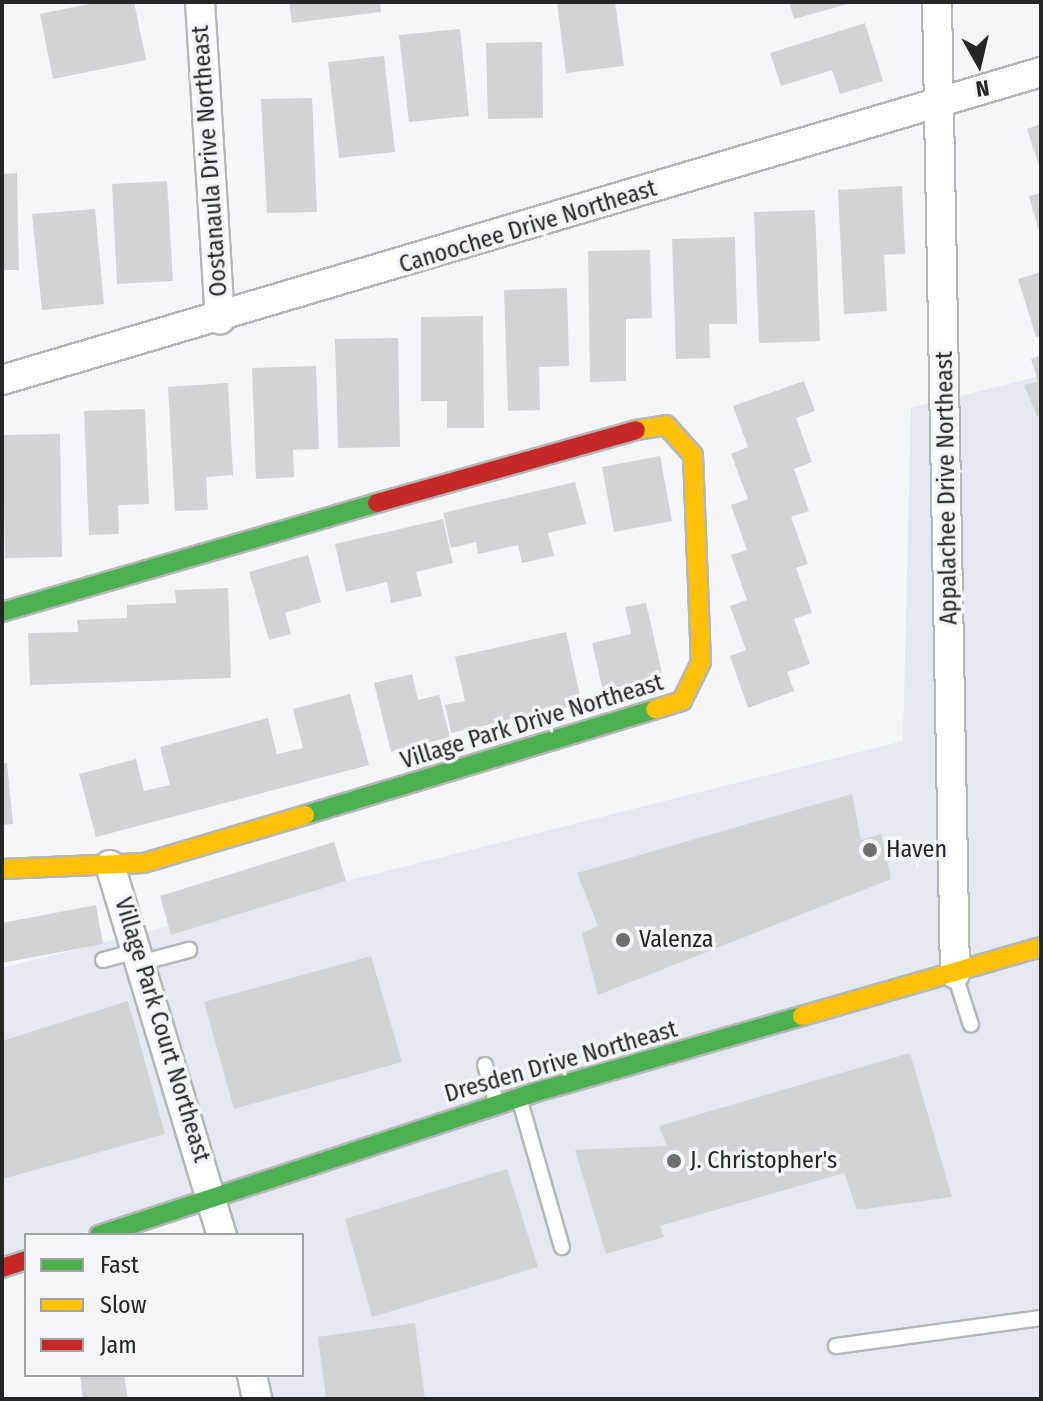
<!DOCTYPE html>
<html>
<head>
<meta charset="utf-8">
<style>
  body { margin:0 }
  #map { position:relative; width:1043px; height:1401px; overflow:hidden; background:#f4f6f9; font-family:"Fira Sans Condensed",sans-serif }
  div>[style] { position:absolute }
  .built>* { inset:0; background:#e4e8f0 }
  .building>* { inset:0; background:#d2d3d4 }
  .roads { filter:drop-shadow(2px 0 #b5b6b8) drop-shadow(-2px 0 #b5b6b8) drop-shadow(0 2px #b5b6b8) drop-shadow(0 -2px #b5b6b8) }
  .lane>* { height:14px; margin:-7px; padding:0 7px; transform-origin:7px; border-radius:7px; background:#fdfefe }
  .street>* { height:28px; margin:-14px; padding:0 14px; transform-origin:14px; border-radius:14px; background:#fdfefe }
  .fast>* { height:18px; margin:-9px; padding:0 9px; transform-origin:9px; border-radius:9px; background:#4caf50 }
  .slow>* { height:18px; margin:-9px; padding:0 9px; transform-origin:9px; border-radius:9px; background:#ffc107 }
  .jam>* { height:18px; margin:-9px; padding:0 9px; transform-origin:9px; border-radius:9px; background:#c62828 }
  .dots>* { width:22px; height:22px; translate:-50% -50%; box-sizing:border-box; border:4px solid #f3f5fa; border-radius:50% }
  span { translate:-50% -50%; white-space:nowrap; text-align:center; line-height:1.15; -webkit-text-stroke:7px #f3f5fa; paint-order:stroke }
  .street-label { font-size:24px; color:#252628 }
  .poi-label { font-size:24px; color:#252628 }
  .left { translate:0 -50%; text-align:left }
  .frame { position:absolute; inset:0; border:4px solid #252628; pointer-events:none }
  .legend { position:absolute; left:24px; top:1233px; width:280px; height:144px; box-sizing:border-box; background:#f3f5fa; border:2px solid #a1a2a6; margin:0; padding:10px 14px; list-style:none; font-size:24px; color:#252628 }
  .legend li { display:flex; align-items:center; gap:16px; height:40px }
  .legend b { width:40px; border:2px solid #a1a2a6 }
  .north { position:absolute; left:939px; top:24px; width:80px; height:80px; -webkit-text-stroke:6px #f3f5fa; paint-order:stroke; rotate:172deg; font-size:22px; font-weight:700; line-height:32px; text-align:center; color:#252628 }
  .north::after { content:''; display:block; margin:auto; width:28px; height:36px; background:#252628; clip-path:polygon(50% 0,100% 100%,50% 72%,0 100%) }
</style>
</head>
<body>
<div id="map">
  <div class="built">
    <i style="clip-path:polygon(1041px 376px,1041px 1399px,251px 1399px,247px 1375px,302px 1375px,302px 1235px,221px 1235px,211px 1190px,76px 1235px,26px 1235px,26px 1252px,2px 1260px,2px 968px,903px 741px,911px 408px)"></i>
  </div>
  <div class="building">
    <i style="clip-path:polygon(98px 2px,134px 2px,146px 60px,53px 79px,40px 14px)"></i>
    <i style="clip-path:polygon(289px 2px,380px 2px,381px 12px,292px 23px)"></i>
    <i style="clip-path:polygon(557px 2px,615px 2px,624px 66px,566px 73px)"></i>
    <i style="clip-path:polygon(789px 2px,851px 2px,851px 3px,794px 19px)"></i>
    <i style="clip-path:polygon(865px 23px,883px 81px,840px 94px,832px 70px,781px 86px,770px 53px)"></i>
    <i style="clip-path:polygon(460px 29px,469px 116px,409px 122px,399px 35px)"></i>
    <i style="clip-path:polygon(542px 42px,543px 118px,488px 119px,486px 43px)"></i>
    <i style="clip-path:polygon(384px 56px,395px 152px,339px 158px,328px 62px)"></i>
    <i style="clip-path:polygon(312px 98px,317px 212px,267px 213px,261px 99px)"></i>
    <i style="clip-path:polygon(1041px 124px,1041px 168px,1040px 168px,1027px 129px)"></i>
    <i style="clip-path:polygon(17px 173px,19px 270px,2px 270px,2px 174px)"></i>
    <i style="clip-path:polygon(167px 181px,173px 281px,117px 284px,112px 184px)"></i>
    <i style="clip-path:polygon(902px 186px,905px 254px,884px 255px,887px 311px,844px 314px,838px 190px)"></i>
    <i style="clip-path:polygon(1041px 193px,1041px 234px,1040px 235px,1029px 196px)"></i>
    <i style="clip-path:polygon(95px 209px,104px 304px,42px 310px,32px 214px)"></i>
    <i style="clip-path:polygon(815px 210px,820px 341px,759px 343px,754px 212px)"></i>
    <i style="clip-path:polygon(735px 237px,737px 324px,709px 324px,710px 358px,676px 359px,672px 239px)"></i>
    <i style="clip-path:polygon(650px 250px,652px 318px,626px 319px,626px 381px,590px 382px,588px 251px)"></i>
    <i style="clip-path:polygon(1041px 272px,1041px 336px,1036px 337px,1018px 279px)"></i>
    <i style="clip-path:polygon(567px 288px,569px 366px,539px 367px,540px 410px,508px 411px,504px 290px)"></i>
    <i style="clip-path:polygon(483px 316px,484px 428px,447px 428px,447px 401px,421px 401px,421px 317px)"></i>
    <i style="clip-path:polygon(398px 338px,400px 447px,338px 448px,335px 339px)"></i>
    <i style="clip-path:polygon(1041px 355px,1041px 415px,1037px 416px,1024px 385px,1038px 382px,1031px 359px)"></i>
    <i style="clip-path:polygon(316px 366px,319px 449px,293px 450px,294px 477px,256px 479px,252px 368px)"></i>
    <i style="clip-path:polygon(804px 381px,815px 411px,796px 418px,812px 462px,794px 469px,809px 511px,791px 517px,808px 564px,796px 568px,812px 613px,794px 619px,810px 664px,787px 672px,794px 691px,748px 708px,730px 656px,746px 650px,730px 606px,747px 600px,731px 555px,747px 550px,731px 505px,748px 499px,731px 454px,748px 447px,733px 406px)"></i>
    <i style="clip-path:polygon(228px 383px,233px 475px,206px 477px,208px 510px,175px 511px,168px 387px)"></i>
    <i style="clip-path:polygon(145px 409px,149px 504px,118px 505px,119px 534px,89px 535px,84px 411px)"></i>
    <i style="clip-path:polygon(60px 434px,62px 557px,5px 558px,3px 435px)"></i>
    <i style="clip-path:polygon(660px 456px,672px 521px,614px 532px,602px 467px)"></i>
    <i style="clip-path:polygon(575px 482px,586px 524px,548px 533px,554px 556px,522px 563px,518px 545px,478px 554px,476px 542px,451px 548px,443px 513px)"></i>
    <i style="clip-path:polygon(443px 519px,453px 563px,416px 572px,422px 596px,391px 603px,387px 582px,346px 592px,335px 544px)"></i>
    <i style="clip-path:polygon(308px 555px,321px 602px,285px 613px,291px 634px,269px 640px,249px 572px)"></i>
    <i style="clip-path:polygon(228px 588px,231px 678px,30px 685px,28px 633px,78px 632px,77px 620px,127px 618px,127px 605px,176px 603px,175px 590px)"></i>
    <i style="clip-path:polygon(646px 603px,663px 677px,603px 691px,592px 643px,631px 634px,625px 607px)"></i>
    <i style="clip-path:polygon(566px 632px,582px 704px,451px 733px,445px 705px,465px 701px,455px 657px)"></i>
    <i style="clip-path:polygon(412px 674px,418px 700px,439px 695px,450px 737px,391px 752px,374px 683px)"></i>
    <i style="clip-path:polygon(350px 694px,369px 765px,96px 837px,79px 774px,136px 759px,144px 791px,170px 785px,160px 747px,268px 718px,277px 754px,303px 748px,293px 709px)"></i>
    <i style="clip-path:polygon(7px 763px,13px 824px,2px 825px,2px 764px)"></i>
    <i style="clip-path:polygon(852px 794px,861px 840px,881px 834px,891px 879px,598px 995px,582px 933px,598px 926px,577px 873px)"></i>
    <i style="clip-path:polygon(334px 842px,346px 881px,171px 935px,160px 896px)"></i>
    <i style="clip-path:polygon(96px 905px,103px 944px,2px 963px,2px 923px)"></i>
    <i style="clip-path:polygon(371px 956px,402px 1062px,234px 1109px,204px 1002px)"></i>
    <i style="clip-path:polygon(128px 1001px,165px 1134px,2px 1179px,2px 1041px)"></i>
    <i style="clip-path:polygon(910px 1053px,952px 1197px,857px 1210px,844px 1173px,660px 1226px,664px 1237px,606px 1254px,575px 1150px,667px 1146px,659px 1126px)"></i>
    <i style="clip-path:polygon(507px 1169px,538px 1267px,372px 1317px,345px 1219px)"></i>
    <i style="clip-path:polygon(415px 1323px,425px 1399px,326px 1399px,318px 1337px)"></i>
    <i style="clip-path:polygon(80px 1375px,124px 1375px,128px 1399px,83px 1399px)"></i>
  </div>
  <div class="roads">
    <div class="lane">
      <i style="left:103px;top:960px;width:35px;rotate:-15deg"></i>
      <i style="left:140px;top:963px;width:51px;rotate:-14.9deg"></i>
      <i style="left:955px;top:975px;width:52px;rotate:72.3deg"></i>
      <i style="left:485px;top:1065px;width:41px;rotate:72.9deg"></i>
      <i style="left:520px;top:1101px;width:152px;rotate:74deg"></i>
      <i style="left:836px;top:1346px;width:207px;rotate:-7.8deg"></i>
    </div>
    <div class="street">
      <i style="left:200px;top:2px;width:318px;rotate:86.4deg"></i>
      <i style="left:937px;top:2px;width:972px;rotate:88.94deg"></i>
      <i style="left:2px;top:380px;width:1084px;rotate:-16.51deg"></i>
      <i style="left:110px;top:865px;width:387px;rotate:73.2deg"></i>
      <i style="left:252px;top:1375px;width:25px;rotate:78deg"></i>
    </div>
    <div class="fast">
      <i style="left:2px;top:612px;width:391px;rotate:-16.2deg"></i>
      <i style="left:305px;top:815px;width:366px;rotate:-16.8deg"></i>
      <i style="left:99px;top:1235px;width:471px;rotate:-18.1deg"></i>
      <i style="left:547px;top:1089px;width:265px;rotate:-16deg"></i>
    </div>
    <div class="slow">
      <i style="left:636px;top:430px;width:30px;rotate:-9deg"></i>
      <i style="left:666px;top:425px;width:40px;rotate:48deg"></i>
      <i style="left:693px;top:455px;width:207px;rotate:87.8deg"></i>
      <i style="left:701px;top:662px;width:43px;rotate:116deg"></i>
      <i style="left:682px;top:701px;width:28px;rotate:163deg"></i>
      <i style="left:2px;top:869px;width:142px;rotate:-2.4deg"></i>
      <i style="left:144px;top:863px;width:168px;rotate:-16.6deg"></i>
      <i style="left:802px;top:1016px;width:249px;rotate:-16.1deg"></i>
    </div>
    <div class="jam">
      <i style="left:377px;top:503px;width:269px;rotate:-15.7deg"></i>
      <i style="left:2px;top:1268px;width:25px;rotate:-18deg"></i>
    </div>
  </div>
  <div class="dots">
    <i style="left:870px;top:850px;background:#6d6f71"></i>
    <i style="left:623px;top:940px;background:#6d6f71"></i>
    <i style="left:674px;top:1161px;background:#6d6f71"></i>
  </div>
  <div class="street-label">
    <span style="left:210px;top:161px;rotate:-94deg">Oostanaula Drive Northeast</span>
    <span style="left:528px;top:227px;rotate:-17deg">Canoochee Drive Northeast</span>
    <span style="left:947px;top:488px;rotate:-91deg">Appalachee Drive Northeast</span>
    <span style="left:532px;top:722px;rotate:-17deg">Village Park Drive Northeast</span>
    <span style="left:162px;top:1030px;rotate:73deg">Village Park Court Northeast</span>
    <span style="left:561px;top:1062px;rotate:-16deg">Dresden Drive Northeast</span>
  </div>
  <div class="poi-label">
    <span class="left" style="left:886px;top:850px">Haven</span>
    <span class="left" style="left:639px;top:940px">Valenza</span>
    <span class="left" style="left:690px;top:1161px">J. Christopher's</span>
  </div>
  <div class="frame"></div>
  <ul class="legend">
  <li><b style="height:10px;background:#4caf50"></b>Fast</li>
  <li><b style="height:10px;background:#ffc107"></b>Slow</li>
  <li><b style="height:10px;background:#c62828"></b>Jam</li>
  </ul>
  <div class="north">N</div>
</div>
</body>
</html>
